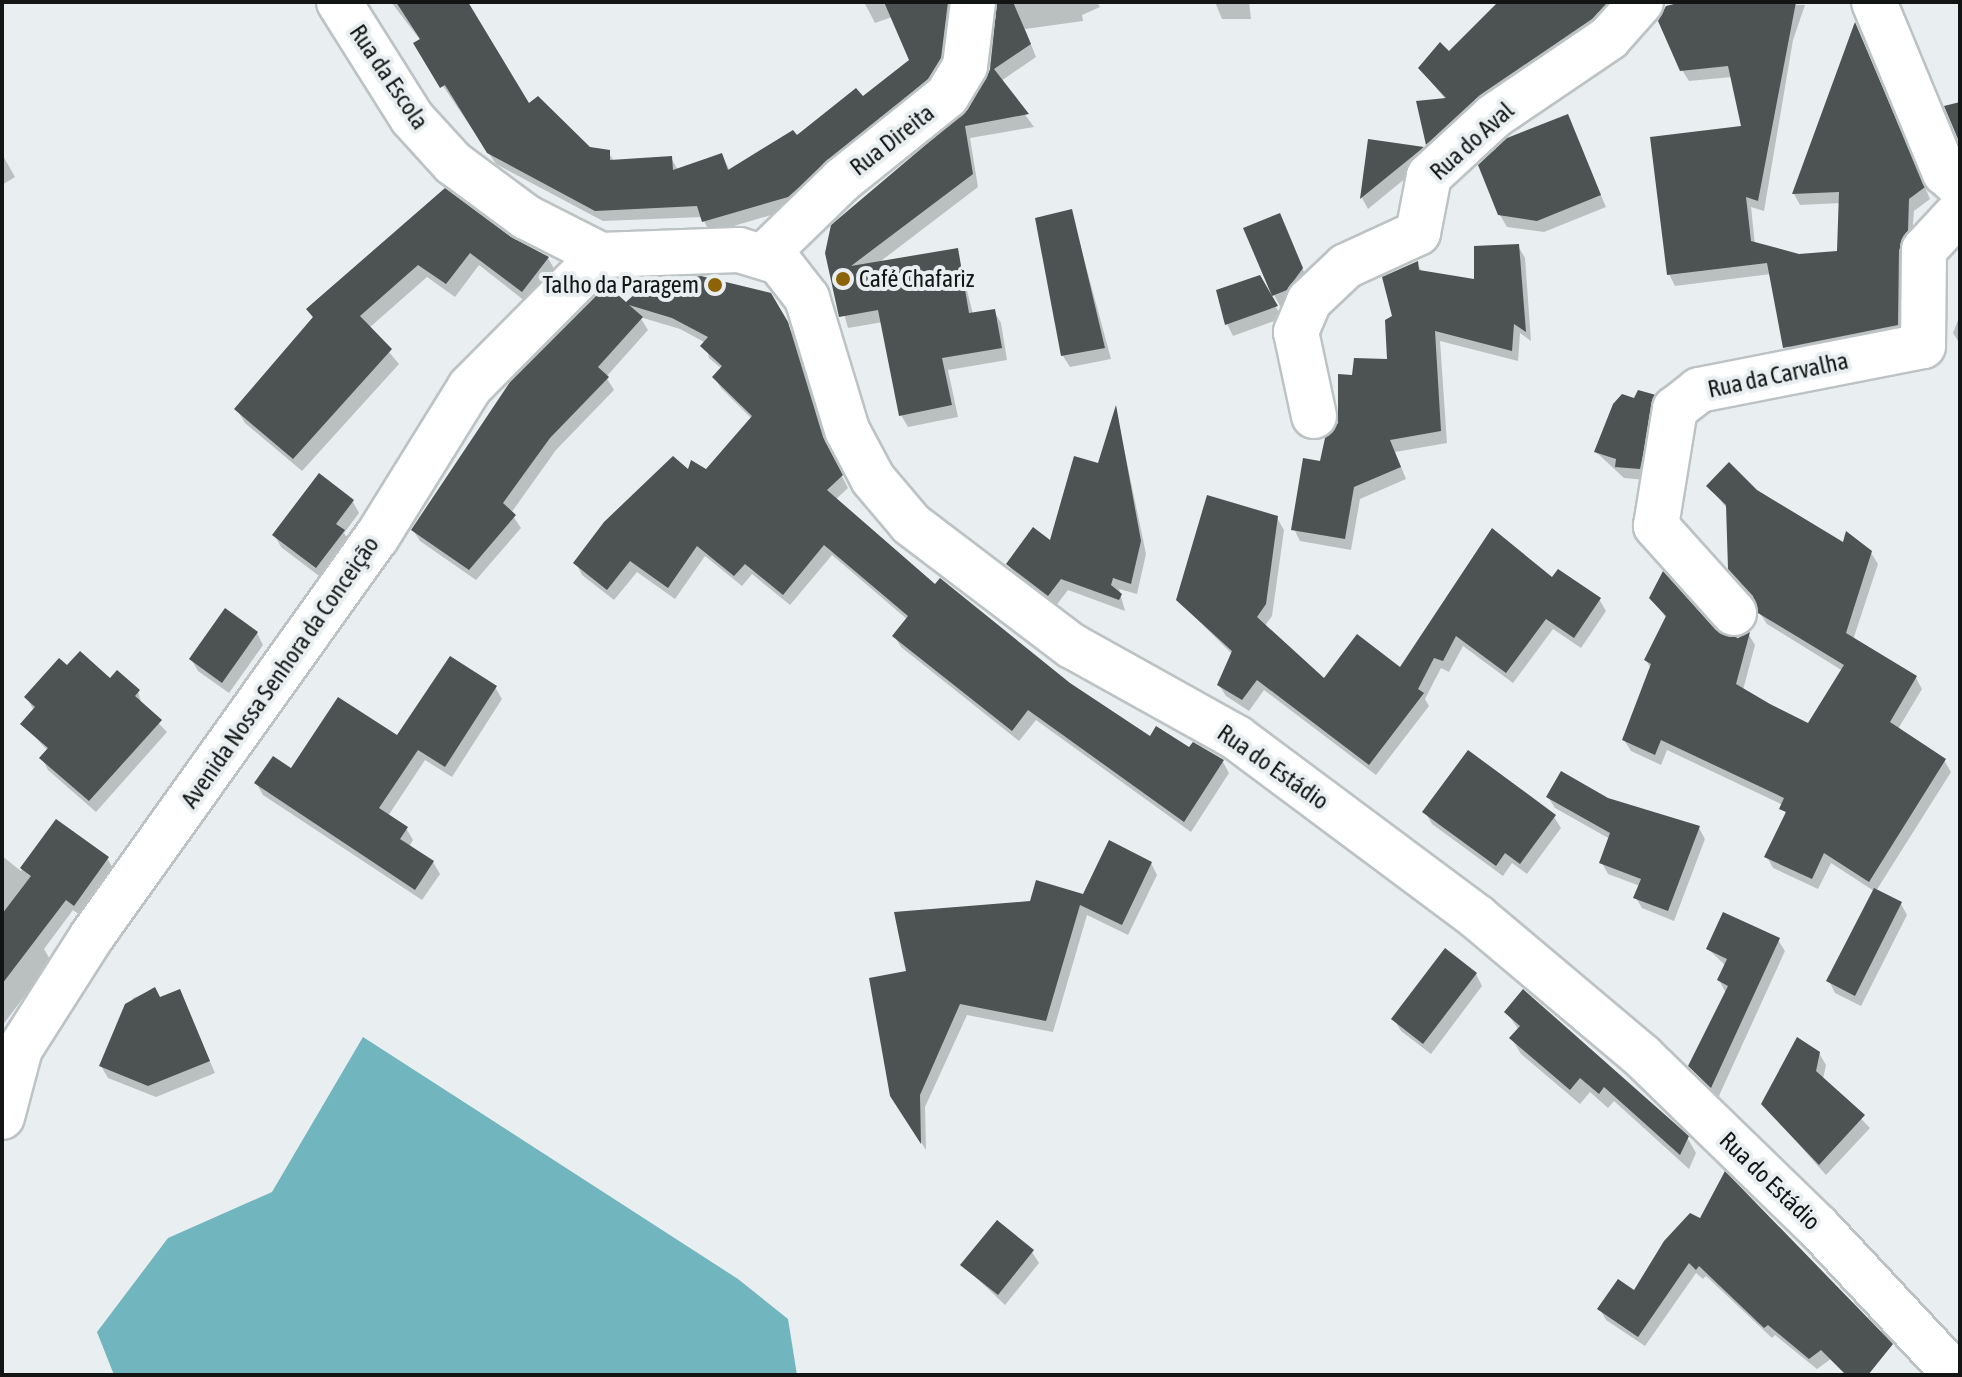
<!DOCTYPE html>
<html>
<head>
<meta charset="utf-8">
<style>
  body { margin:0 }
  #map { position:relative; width:1962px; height:1377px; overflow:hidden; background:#e9eff0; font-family:"Asap Condensed",sans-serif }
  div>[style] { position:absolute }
  .forest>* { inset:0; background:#71b5bf }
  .shadow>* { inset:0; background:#0003 }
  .building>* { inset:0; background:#4d5253 }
  .roads { filter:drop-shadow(2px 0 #bdc3c4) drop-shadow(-2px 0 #bdc3c4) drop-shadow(0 2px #bdc3c4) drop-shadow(0 -2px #bdc3c4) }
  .minor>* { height:44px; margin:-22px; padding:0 22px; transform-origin:22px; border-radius:22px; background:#fff }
  .dots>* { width:22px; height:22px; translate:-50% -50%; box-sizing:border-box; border:4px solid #e9eff0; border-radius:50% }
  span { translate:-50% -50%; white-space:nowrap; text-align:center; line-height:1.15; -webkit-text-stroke:8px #e9eff0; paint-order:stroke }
  .street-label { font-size:24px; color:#131515 }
  .poi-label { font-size:24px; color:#131515 }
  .left { translate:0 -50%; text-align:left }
  .right { translate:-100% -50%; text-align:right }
  .frame { position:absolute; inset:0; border:4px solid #131515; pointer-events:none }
</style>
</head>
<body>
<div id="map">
  <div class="forest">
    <i style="clip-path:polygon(363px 1037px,738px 1279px,788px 1319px,797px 1375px,114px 1375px,97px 1332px,168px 1238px,272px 1192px)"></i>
  </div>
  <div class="shadow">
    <i style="clip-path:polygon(391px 2px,467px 2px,528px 106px,589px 149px,608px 152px,614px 161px,671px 158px,678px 170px,722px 155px,730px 171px,863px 99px,911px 60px,892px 17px,875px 23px,864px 2px,957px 2px,946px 70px,795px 208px,710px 233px,702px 217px,603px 221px,496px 164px,422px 55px,421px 41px)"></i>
    <i style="clip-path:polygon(998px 2px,1097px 2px,1100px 7px,1082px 15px,1083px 21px,1025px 29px,1036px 57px,1001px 81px,1034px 127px,970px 138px,978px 187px,877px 264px,957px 251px,973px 314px,994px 311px,1001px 323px,1007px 360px,948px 370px,958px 417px,908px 427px,901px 415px,883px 322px,848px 328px,827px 253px,964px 117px,988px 80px)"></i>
    <i style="clip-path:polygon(1215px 2px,1249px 2px,1251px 19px,1222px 19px)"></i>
    <i style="clip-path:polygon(1501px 2px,1624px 2px,1434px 155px,1418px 102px,1446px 100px,1420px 68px,1449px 53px)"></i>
    <i style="clip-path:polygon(1691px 2px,1805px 5px,1793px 40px,1764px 211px,1751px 207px,1755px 245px,1799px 256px,1839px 253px,1841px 203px,1800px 205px,1794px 194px,1854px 24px,1930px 199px,1914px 211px,1904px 337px,1791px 359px,1771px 274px,1675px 286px,1669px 274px,1743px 128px,1732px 77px,1689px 81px,1682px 70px)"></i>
    <i style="clip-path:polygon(1567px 117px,1606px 207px,1544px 232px,1507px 227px,1500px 215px)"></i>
    <i style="clip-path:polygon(1370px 141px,1423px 149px,1429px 159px,1368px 209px,1362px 198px)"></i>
    <i style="clip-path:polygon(2px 154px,15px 177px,2px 185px)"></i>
    <i style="clip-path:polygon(445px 190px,510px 239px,548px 258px,556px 272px,530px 305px,479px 265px,455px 297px,427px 277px,369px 328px,399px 364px,302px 471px,245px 423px,237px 410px,314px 319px,308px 310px)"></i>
    <i style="clip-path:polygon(1071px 211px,1111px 359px,1070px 367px,1063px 356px)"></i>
    <i style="clip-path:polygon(1279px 215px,1308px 281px,1293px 301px,1280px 306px,1274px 295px)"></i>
    <i style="clip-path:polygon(1518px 246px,1525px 258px,1531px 341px,1520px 333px,1518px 361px,1440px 341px,1447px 443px,1395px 452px,1406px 479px,1360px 499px,1351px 550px,1300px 541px,1294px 529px,1340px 424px,1353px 377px,1389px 361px,1394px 317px,1417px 263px,1422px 272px,1476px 281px)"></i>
    <i style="clip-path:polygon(1259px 277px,1282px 318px,1233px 336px,1227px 324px)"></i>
    <i style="clip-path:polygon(768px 292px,794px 336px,829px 451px,848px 488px,835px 500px,935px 587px,1068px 684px,1150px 739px,1223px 762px,1229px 773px,1191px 832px,1036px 720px,1019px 741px,901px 647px,894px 636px,908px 620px,832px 555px,790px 605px,752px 574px,742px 586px,705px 556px,675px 599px,637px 572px,614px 600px,582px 575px,576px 563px,689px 473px,706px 472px,752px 419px,721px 388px,714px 377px,722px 369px,709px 358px,706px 343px,680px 329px,640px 317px,648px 330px,606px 377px,614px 390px,556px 450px,511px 513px,521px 528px,476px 580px,420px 541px,413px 530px,626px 305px)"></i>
    <i style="clip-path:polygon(1960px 315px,1960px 344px,1953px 333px)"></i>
    <i style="clip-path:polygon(1655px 397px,1661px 408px,1646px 480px,1624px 478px,1596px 452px,1635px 400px)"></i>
    <i style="clip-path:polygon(1116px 410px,1146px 554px,1137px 594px,1119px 589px,1125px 611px,1068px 590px,1055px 607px,1015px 576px,1008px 564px,1052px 543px,1100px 465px)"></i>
    <i style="clip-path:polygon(1709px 486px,1756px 492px,1845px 545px,1871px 553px,1878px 564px,1853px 640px,1916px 678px,1922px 689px,1898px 729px,1944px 760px,1951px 772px,1876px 891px,1901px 904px,1907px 915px,1861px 1006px,1835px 993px,1829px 981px,1874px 891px,1831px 863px,1818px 889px,1773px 868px,1767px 857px,1786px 816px,1783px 805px,1667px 750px,1661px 765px,1631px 751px,1624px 740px,1651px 669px,1646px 660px,1667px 619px,1651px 598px,1715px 632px,1738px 640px,1749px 635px,1755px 645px,1743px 690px,1808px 726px,1843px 671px,1767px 624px,1730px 569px,1728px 510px)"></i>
    <i style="clip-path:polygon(353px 502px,359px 513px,344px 533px,350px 543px,323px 579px,281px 547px,275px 536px)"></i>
    <i style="clip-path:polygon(1277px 518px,1284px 530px,1272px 616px,1264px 627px,1324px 681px,1400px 669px,1492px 531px,1552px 580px,1599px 599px,1606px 611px,1581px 648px,1553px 629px,1513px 683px,1463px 646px,1449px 672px,1441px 668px,1425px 699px,1429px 706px,1376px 775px,1264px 690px,1249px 711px,1226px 696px,1219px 685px,1233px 655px,1178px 600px)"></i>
    <i style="clip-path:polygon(257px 633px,263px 645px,229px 693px,198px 671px,191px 659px)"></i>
    <i style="clip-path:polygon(68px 668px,138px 691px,142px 706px,167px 732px,96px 812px,48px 770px,42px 758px,48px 751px,23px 724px,33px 709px,27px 698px)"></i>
    <i style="clip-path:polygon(495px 687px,502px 699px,452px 777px,425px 760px,388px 816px,406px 828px,413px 840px,409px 847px,433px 862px,440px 874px,422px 900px,263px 795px,256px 783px,397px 738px)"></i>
    <i style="clip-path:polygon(1548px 797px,1607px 800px,1699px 828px,1705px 839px,1674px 921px,1642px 908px,1636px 898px,1640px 886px,1608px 874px,1602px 863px,1610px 839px,1555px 808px)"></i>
    <i style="clip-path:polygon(1425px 812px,1554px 817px,1561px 828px,1527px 874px,1512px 863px,1503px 876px,1432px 824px)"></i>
    <i style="clip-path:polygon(56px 822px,107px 858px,114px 870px,81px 916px,73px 910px,44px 949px,51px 961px,2px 1026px,2px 856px,21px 871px)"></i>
    <i style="clip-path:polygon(1151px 863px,1157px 875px,1128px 935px,1087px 915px,1053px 1032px,967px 1015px,925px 1107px,926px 1150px,899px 1108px,908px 972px,1032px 903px,1084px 897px)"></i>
    <i style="clip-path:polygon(1778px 940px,1785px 951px,1718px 1098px,1690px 1066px,1726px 993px,1719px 980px,1726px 966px,1708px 949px)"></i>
    <i style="clip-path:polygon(1476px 974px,1482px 986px,1431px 1054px,1401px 1031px,1394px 1019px)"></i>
    <i style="clip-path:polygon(155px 989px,160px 999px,179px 991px,215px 1073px,156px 1097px,108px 1078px,101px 1066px,133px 998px)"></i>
    <i style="clip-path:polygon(1506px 1012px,1687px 1137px,1696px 1153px,1689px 1169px,1614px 1101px,1608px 1108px,1590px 1092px,1580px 1104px,1521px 1054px,1512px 1039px,1519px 1030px)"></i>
    <i style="clip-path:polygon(1819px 1053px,1826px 1065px,1823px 1079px,1870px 1128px,1826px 1175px,1763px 1104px)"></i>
    <i style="clip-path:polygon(1666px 1242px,1872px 1329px,1817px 1369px,1775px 1335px,1772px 1338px,1706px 1276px,1703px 1279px,1696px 1273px,1645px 1346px,1606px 1320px,1600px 1309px,1635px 1293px)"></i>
    <i style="clip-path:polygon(1032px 1252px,1039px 1263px,1005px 1305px,963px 1265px)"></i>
  </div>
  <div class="building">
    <i style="clip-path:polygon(396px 2px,468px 2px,529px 103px,538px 96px,590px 147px,610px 150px,610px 160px,672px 156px,673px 170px,722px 153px,728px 170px,793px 130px,797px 135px,856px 88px,863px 96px,909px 60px,884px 2px,948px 2px,941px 58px,928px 79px,788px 197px,702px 222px,697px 206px,595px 211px,487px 153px,445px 85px,440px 88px,413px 43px,420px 39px)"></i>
    <i style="clip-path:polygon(997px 2px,1013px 2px,1031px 44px,994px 69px,1029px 114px,965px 126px,973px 174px,851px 266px,958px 248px,969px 313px,995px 309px,1002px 348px,942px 358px,952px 405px,899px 416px,878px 310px,839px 317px,825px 253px,831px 225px,968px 109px,990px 70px)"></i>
    <i style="clip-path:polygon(1498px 2px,1608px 2px,1592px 19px,1480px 95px,1426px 145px,1416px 101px,1446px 98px,1418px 68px,1440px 42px,1449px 51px)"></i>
    <i style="clip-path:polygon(1682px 2px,1796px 2px,1758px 201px,1746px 197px,1751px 241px,1799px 254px,1837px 251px,1839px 192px,1792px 194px,1855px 22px,1925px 187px,1909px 199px,1908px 231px,1899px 250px,1898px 325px,1783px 348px,1767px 263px,1667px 275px,1650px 137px,1741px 126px,1728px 66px,1680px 71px,1658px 21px,1666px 6px)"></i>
    <i style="clip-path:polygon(1960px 102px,1960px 144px,1944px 106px)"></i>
    <i style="clip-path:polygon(1568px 114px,1601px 195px,1537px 221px,1498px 215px,1478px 165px,1507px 138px)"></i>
    <i style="clip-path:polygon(1368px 139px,1424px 147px,1360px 199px)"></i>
    <i style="clip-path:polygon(445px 188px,511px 237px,549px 257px,522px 292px,470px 253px,446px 284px,418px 265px,360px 316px,392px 349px,293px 459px,234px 409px,313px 317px,306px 309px)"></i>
    <i style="clip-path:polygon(1072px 209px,1105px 348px,1061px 356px,1035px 218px)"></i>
    <i style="clip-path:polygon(1280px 213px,1303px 268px,1287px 290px,1272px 296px,1243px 228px)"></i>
    <i style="clip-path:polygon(1519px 244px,1526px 332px,1514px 324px,1512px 351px,1435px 331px,1441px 431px,1390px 440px,1401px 467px,1354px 487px,1345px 539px,1291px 530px,1303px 458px,1320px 461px,1325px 438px,1338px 423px,1338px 374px,1352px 375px,1354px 358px,1387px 359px,1385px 320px,1392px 316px,1382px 277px,1418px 261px,1419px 270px,1474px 279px,1474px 246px)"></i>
    <i style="clip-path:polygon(1260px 275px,1278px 306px,1225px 325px,1216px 290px)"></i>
    <i style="clip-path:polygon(701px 276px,771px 293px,788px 322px,823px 437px,843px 475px,827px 490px,935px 584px,940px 578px,1070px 683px,1150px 736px,1156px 726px,1189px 747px,1193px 742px,1224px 760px,1184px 822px,1028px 710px,1012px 731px,892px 636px,908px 616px,824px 545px,783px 595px,745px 564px,734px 576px,697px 546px,668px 588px,630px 561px,607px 590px,573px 563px,604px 522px,673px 456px,688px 469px,691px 460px,706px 469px,752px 416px,712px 377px,722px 366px,700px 346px,708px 337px,672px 318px,629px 305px,643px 317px,598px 367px,609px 377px,550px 438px,503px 503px,516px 515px,469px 570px,411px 530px,510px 382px,607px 285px,626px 302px,647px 283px)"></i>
    <i style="clip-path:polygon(1638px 390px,1656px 395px,1640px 469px,1615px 467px,1616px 459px,1594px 452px,1613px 404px,1622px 394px,1634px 398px)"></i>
    <i style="clip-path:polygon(1116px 405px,1141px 541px,1131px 584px,1113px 578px,1111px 585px,1122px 594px,1119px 600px,1061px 579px,1048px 596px,1006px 564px,1033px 527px,1050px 540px,1074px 456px,1098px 463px)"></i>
    <i style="clip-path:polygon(1729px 462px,1757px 490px,1843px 542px,1846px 531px,1872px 551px,1846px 633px,1917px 676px,1890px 722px,1946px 759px,1869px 882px,1824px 853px,1812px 879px,1764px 857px,1786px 812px,1779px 809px,1784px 798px,1661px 740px,1655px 755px,1622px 740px,1651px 664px,1644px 660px,1666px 616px,1649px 598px,1663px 571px,1716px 630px,1738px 638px,1750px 632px,1736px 684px,1770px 704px,1808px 723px,1844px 665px,1758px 613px,1753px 596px,1728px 569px,1726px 505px,1706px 486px)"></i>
    <i style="clip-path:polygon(319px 473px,354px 500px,336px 524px,345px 530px,316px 568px,272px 535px)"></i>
    <i style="clip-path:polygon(1207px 495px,1278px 516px,1266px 604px,1257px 617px,1324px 678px,1357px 634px,1400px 667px,1492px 528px,1552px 577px,1558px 569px,1601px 598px,1574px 638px,1546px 619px,1506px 673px,1456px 636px,1443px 661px,1434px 658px,1418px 689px,1424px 693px,1369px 765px,1257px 680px,1242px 700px,1217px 685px,1232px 651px,1176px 600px)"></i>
    <i style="clip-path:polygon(225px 608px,258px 632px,222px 683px,189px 659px)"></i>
    <i style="clip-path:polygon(80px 651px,110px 678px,117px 670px,140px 690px,135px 696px,162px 720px,89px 801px,39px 758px,48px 748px,20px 724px,35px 707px,24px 697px,59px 658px,67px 665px)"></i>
    <i style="clip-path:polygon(450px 656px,497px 686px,445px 767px,418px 750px,379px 808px,408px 827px,400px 839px,434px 861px,415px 890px,254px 783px,273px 756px,291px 768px,338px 697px,397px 735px)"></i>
    <i style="clip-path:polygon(1468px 750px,1556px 815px,1520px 864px,1505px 853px,1496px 866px,1422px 812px)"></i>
    <i style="clip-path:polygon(1561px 771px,1608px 798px,1700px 826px,1668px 911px,1633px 898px,1641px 879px,1599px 863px,1610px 833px,1546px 797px)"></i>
    <i style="clip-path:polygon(56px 819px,109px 857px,74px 906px,66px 900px,2px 984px,2px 914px,31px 876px,20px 868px)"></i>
    <i style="clip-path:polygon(1109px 840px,1152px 862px,1122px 925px,1080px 905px,1046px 1021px,960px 1004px,920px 1095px,921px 1144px,890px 1096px,869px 978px,906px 971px,894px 912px,1030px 901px,1036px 880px,1083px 894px)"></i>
    <i style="clip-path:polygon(1874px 888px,1902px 902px,1855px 996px,1826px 981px)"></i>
    <i style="clip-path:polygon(1723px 912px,1780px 938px,1711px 1088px,1688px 1066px,1728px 986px,1717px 980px,1727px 959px,1706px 949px)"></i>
    <i style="clip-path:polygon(1445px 948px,1477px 973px,1423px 1044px,1391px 1019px)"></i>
    <i style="clip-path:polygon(155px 987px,160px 997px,180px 989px,210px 1061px,148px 1086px,99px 1066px,125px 1004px)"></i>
    <i style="clip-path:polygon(1523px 989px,1689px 1136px,1680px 1155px,1604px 1087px,1599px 1094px,1580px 1078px,1570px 1090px,1509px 1038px,1520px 1026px,1504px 1012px)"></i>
    <i style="clip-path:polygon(1797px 1037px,1820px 1052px,1816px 1071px,1865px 1115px,1819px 1165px,1761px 1104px)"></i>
    <i style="clip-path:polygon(1725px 1171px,1893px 1344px,1868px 1375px,1846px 1375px,1821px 1350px,1809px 1359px,1768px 1325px,1764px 1328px,1699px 1266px,1696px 1270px,1689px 1263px,1638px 1337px,1597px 1309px,1618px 1279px,1634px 1290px,1664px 1241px,1690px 1213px,1700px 1218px)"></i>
    <i style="clip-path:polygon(997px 1220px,1034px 1250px,998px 1295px,960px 1265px)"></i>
  </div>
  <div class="roads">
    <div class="minor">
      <i style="left:339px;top:2px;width:137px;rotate:57.8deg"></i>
      <i style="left:412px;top:118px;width:61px;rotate:47.7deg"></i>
      <i style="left:453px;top:163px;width:91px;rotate:36.5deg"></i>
      <i style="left:526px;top:217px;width:84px;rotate:26.9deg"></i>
      <i style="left:601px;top:255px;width:138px;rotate:-2.1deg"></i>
      <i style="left:739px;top:250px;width:42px;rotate:16.7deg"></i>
      <i style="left:779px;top:262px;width:46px;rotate:52.1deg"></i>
      <i style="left:807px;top:298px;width:138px;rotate:73.1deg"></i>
      <i style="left:847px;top:430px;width:55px;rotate:62deg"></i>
      <i style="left:873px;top:479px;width:59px;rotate:49.8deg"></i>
      <i style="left:911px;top:524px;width:202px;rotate:37.2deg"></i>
      <i style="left:1072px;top:646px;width:189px;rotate:29.1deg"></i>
      <i style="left:1237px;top:738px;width:299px;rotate:36.7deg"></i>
      <i style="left:1477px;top:917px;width:216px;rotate:40.1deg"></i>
      <i style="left:1642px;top:1056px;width:245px;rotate:44.2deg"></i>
      <i style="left:1818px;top:1227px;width:202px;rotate:47deg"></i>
      <i style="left:1874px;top:2px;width:185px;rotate:67.5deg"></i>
      <i style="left:1945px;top:173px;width:20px;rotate:41deg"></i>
      <i style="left:766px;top:254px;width:106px;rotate:-44.2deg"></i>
      <i style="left:842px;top:180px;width:134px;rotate:-38.7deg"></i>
      <i style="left:947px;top:96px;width:35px;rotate:-59deg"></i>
      <i style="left:965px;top:66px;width:64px;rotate:-82.9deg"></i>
      <i style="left:1314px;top:416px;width:86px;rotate:-102.1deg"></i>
      <i style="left:1296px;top:332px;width:34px;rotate:-67deg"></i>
      <i style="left:1309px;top:301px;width:51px;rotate:-43.4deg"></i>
      <i style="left:1346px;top:266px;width:79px;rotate:-24.6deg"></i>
      <i style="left:1418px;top:233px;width:58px;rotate:-79.1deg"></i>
      <i style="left:1429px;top:176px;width:88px;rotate:-42.7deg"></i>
      <i style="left:1494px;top:116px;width:139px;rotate:-34.1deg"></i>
      <i style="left:1609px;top:38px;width:48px;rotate:-48.4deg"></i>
      <i style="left:1734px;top:613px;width:117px;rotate:-131.9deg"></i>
      <i style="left:1656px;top:526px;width:119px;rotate:-80.8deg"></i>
      <i style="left:1675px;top:409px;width:31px;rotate:-38deg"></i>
      <i style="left:1699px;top:390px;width:228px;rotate:-11.1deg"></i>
      <i style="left:1923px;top:346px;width:96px;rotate:-89.4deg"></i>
      <i style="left:1924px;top:250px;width:53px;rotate:-47.3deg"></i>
      <i style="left:2px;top:1117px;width:70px;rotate:-75.2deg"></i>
      <i style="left:20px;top:1049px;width:134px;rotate:-57.5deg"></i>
      <i style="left:92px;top:936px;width:490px;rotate:-54.5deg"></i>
      <i style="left:377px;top:537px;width:176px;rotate:-58.2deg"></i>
      <i style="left:470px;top:387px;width:186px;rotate:-45.2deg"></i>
    </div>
  </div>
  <div class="dots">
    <i style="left:843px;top:279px;background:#8d6307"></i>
    <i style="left:715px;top:285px;background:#8d6307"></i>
  </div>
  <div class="street-label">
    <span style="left:389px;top:77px;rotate:56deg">Rua da Escola</span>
    <span style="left:892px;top:140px;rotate:-38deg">Rua Direita</span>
    <span style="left:1472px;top:141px;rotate:-42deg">Rua do Aval</span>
    <span style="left:1778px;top:375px;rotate:-12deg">Rua da Carvalha</span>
    <span style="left:280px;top:672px;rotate:-55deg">Avenida Nossa Senhora da Conceição</span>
    <span style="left:1273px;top:767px;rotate:35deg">Rua do Estádio</span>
    <span style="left:1770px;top:1181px;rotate:44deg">Rua do Estádio</span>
  </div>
  <div class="poi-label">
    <span class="left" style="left:859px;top:279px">Café Chafariz</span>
    <span class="right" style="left:699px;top:285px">Talho da Paragem</span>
  </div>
  <div class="frame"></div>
</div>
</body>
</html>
